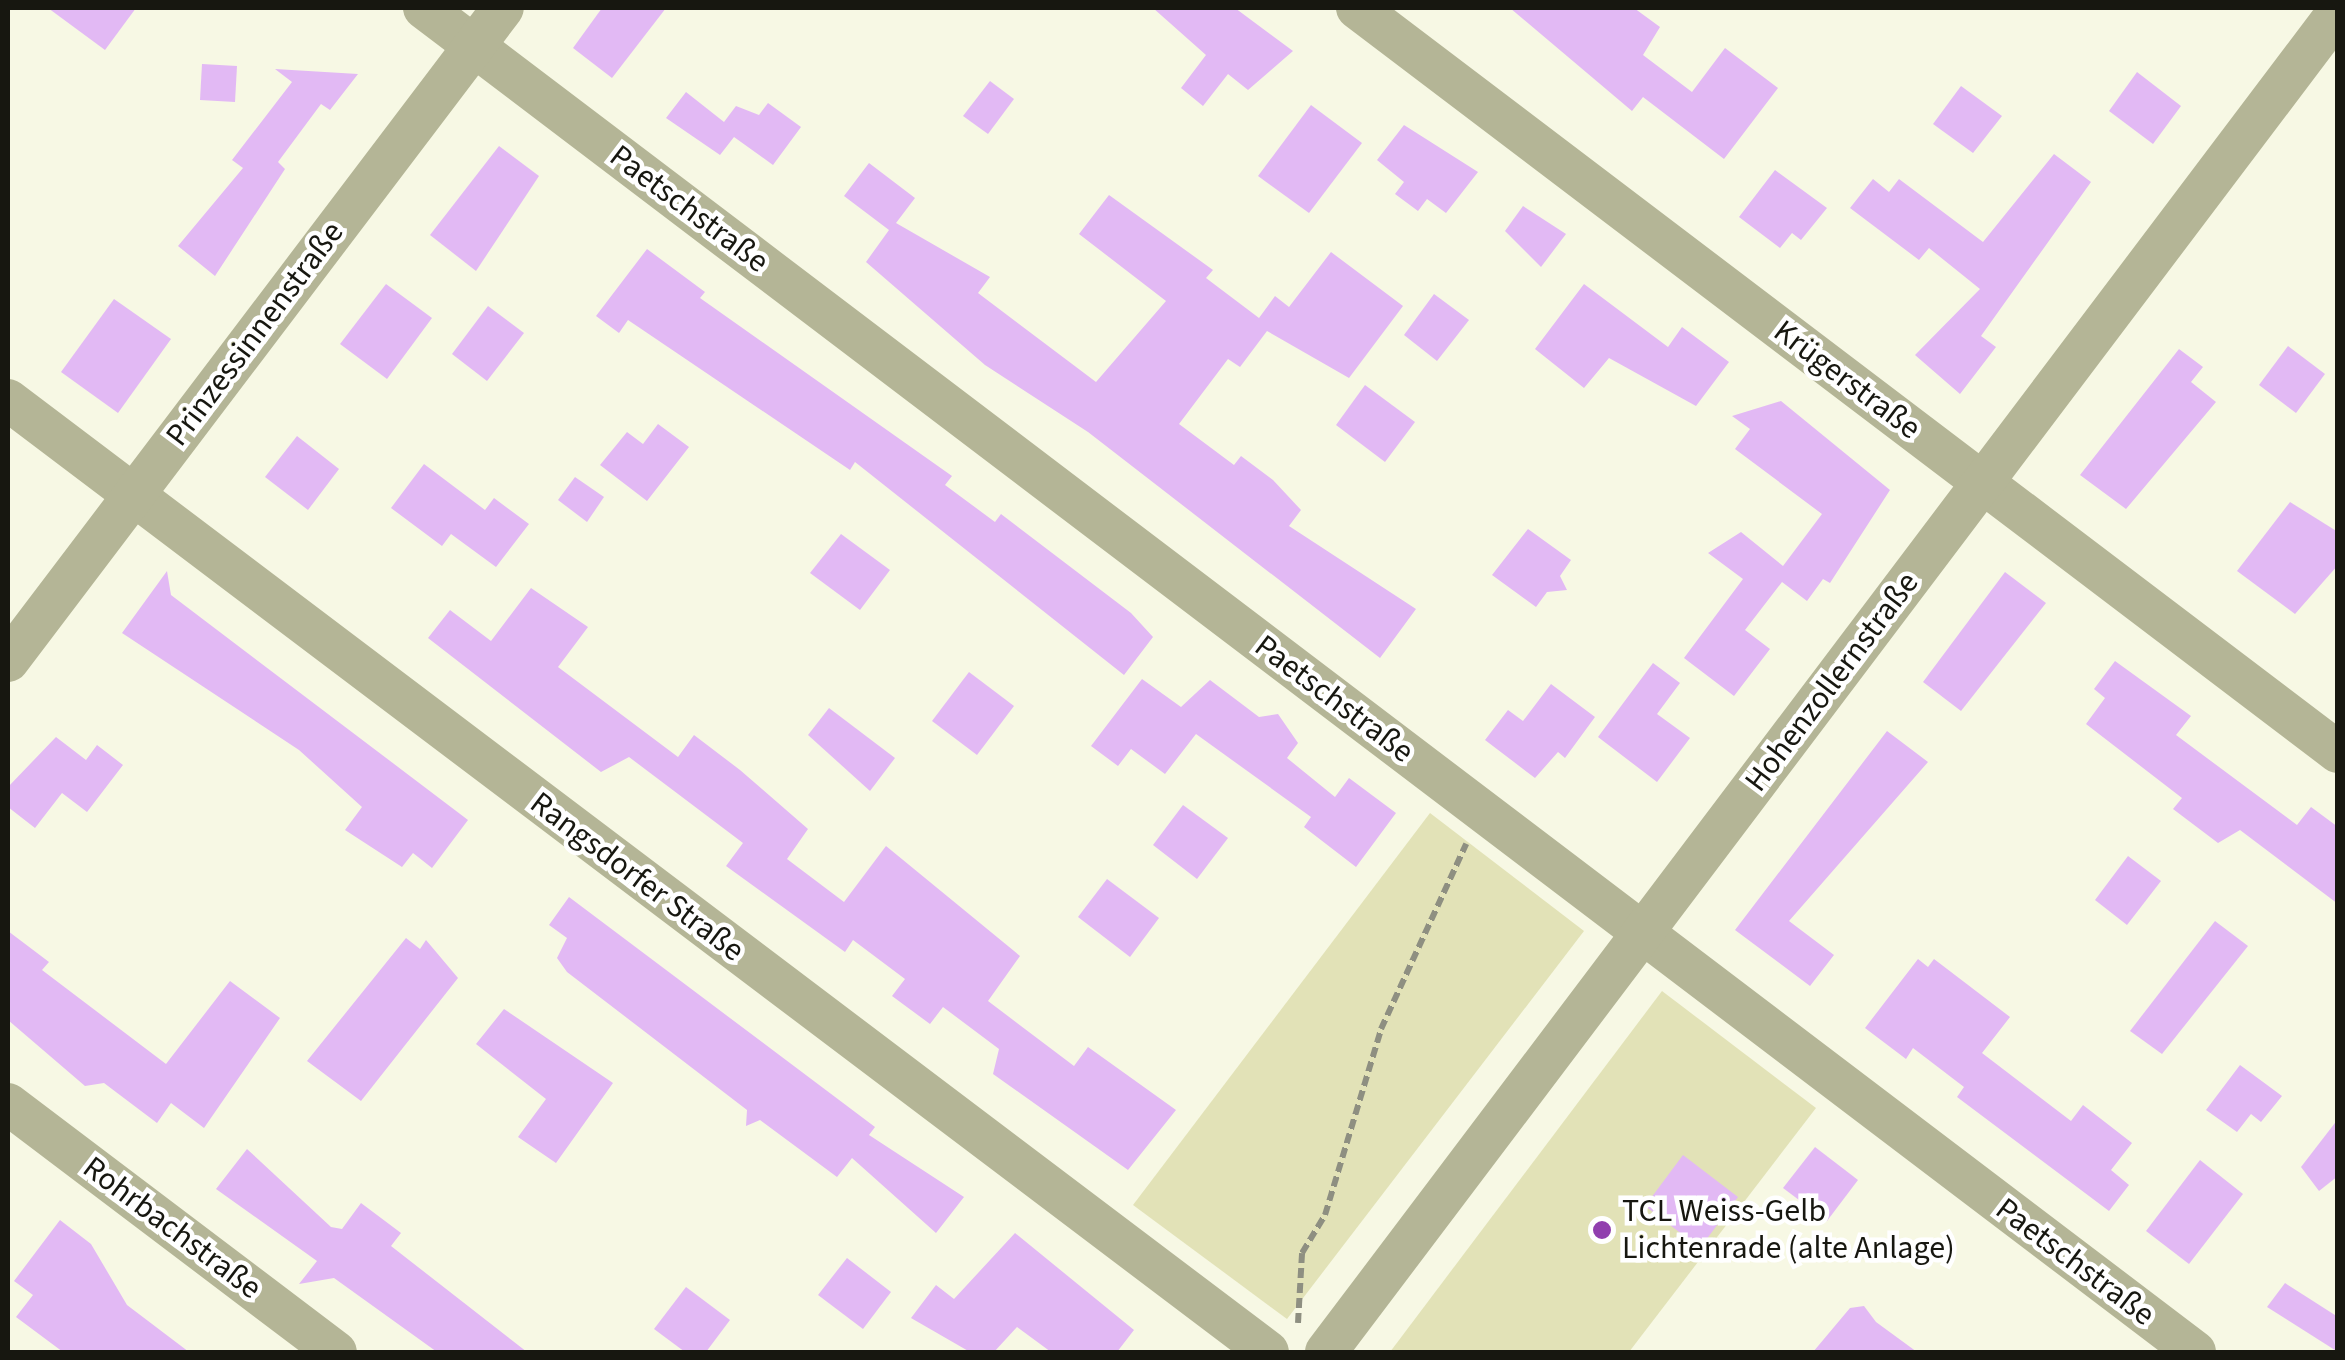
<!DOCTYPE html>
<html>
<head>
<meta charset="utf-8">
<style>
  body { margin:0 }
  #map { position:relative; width:2345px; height:1360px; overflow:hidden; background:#f7f8e4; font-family:"Source Sans 3",sans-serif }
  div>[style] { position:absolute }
  .green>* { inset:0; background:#e2e2b7 }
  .building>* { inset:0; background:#e2b9f4 }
  .path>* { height:6px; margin-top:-3px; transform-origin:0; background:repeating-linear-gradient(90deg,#8e8f81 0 10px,transparent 0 15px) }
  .minor>* { height:42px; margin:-21px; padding:0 21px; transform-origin:21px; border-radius:21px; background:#b4b596 }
  .dots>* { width:28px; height:28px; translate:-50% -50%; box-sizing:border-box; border:5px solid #fff; border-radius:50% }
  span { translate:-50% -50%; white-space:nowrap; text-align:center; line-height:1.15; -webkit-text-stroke:9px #fff; paint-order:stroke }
  .street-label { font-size:32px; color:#171710 }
  .poi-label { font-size:32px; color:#171710 }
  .left { translate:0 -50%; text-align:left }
  .frame { position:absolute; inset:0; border:10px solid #171710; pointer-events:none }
</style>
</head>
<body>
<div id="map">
  <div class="green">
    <i style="clip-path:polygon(1430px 813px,1584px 931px,1287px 1319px,1133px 1205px)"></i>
    <i style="clip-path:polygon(1662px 991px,1816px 1108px,1629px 1352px,1390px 1352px)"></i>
  </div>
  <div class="building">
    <i style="clip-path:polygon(48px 8px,136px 8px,105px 50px)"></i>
    <i style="clip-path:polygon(602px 8px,666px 8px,612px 78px,573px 48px)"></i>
    <i style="clip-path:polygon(1153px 8px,1235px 8px,1293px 51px,1248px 90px,1228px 74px,1203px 106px,1181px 88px,1206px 55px)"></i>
    <i style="clip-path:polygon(1510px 8px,1634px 8px,1660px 27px,1643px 55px,1692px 92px,1725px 48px,1778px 88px,1724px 159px,1643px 97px,1632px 111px)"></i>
    <i style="clip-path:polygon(202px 64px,237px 66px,235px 102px,200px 100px)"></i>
    <i style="clip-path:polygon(275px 69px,358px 74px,330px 110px,321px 104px,278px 162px,285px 169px,215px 276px,178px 246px,243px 168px,232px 160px,292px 82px)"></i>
    <i style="clip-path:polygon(2137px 72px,2181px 106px,2153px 144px,2109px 111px)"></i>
    <i style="clip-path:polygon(990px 81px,1014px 99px,988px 134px,963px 116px)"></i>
    <i style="clip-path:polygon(1961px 86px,2002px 116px,1973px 153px,1933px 124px)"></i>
    <i style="clip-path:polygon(686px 92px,724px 122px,736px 106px,759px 115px,768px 103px,801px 127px,773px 165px,734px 137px,720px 155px,666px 118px)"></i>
    <i style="clip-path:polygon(1311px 105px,1362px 143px,1309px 213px,1258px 176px)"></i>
    <i style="clip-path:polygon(1404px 125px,1478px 172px,1446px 213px,1427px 199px,1418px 211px,1395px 194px,1404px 182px,1377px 160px)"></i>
    <i style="clip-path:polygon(499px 146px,539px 176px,476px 271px,430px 235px)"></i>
    <i style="clip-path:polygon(2054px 154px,2091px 182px,1981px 336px,1996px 347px,1960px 394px,1915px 355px,1980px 289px,1929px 248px,1919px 260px,1850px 208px,1873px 179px,1889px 192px,1899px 179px,1983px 242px)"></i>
    <i style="clip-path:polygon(869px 163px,915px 198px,896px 223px,990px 277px,978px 293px,1096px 382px,1166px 301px,1079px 234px,1109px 195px,1213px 270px,1206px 278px,1259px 318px,1275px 296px,1289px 307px,1331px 252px,1403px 306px,1349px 378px,1267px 331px,1240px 367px,1228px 359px,1179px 424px,1234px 465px,1241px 456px,1273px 480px,1301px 510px,1289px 526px,1416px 609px,1380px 658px,1088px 432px,985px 365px,866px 262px,889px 230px,844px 196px)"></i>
    <i style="clip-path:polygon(1775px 170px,1827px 208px,1801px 240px,1792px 233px,1780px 248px,1739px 217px)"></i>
    <i style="clip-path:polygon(1523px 206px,1566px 234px,1541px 267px,1505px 231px)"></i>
    <i style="clip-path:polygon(647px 249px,705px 292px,700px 298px,952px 476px,945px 485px,995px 522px,1001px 514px,1131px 613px,1153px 637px,1124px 675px,855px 462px,850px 470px,628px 320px,619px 333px,596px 316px)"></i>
    <i style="clip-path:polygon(386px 284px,432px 318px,387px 379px,340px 344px)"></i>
    <i style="clip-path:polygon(1584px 284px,1668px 347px,1682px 327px,1729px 362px,1696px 406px,1609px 358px,1584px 388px,1535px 349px)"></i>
    <i style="clip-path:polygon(1434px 294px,1469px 320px,1437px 361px,1404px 335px)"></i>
    <i style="clip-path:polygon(114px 299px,171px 339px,118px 413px,61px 372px)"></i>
    <i style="clip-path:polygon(488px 306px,524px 333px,487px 381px,452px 354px)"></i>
    <i style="clip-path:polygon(2288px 346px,2325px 374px,2296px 413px,2259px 385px)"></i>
    <i style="clip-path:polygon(2179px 349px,2203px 367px,2191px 382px,2216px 402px,2126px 509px,2080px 475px)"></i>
    <i style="clip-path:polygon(1365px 385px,1415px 422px,1385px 462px,1336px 425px)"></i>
    <i style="clip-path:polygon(1781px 401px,1890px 490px,1830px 583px,1823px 579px,1807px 601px,1782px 582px,1745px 630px,1770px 649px,1734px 696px,1684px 658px,1743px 579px,1708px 553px,1741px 532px,1783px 566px,1822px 514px,1735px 449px,1750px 429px,1732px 416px)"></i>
    <i style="clip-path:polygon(658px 424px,689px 447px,647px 501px,600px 465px,627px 432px,643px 444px)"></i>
    <i style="clip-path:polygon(297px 436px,339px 469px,308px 510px,265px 477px)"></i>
    <i style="clip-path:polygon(424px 464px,485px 510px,494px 498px,529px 524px,496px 567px,451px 534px,442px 546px,391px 508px)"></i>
    <i style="clip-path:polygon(575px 477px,604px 497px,587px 522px,558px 500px)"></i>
    <i style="clip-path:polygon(2290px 502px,2338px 532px,2338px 565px,2295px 614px,2237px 571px)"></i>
    <i style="clip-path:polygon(1528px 529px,1571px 560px,1560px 576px,1567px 590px,1547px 592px,1536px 607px,1492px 575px)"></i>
    <i style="clip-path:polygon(841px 534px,890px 570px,860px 610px,810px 573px)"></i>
    <i style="clip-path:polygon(167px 571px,171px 595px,468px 820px,432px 868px,413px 853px,402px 867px,345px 830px,362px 807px,299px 750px,122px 633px)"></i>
    <i style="clip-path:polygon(2005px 572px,2046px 603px,1961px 711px,1923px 682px)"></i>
    <i style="clip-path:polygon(531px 588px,588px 627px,558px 667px,678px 757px,694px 735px,740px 770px,808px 829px,787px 859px,844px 902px,886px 846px,1020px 956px,988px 1001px,1074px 1066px,1088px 1047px,1176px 1110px,1128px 1170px,993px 1074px,999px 1049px,943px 1007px,930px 1024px,892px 996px,905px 979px,853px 940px,845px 952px,726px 866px,743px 843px,629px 757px,601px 772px,428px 638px,450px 610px,491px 641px)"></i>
    <i style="clip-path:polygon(2115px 661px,2191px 716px,2176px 735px,2297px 825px,2311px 807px,2338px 827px,2338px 904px,2240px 830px,2218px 843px,2173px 809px,2182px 798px,2086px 724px,2105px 698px,2094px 689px)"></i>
    <i style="clip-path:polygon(1653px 663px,1680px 683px,1657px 714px,1690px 738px,1657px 782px,1598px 737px)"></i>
    <i style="clip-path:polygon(969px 672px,1014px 706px,977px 755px,932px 721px)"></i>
    <i style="clip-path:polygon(1142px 679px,1181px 707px,1210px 680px,1259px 717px,1278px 714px,1298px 743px,1287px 758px,1335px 797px,1349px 778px,1396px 813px,1356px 867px,1304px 827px,1311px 817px,1196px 734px,1165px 774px,1131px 749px,1118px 766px,1091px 746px)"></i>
    <i style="clip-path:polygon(1551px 684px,1595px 717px,1565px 758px,1558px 752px,1535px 778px,1485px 740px,1508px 710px,1523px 721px)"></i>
    <i style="clip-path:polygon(829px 708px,895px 758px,870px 791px,808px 735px)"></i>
    <i style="clip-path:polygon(1887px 731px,1928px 762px,1789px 921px,1834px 955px,1810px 986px,1735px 930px)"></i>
    <i style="clip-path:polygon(56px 737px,86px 760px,97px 745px,123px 765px,87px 812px,62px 793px,35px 828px,8px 807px,8px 787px)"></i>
    <i style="clip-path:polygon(1183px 805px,1228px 838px,1197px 879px,1153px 845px)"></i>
    <i style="clip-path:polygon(2128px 856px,2161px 881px,2127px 925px,2095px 900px)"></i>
    <i style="clip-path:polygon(1107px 879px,1159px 918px,1130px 957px,1078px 917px)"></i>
    <i style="clip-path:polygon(569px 897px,875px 1127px,869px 1135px,964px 1197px,936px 1233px,852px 1158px,837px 1177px,760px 1120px,746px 1126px,747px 1110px,567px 972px,557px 958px,567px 938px,549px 925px)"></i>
    <i style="clip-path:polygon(2215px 921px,2248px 946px,2162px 1054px,2130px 1031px)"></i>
    <i style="clip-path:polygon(8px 931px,49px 962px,42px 970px,166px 1064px,230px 981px,280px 1018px,204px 1128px,171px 1103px,157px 1123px,104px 1083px,85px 1086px,8px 1020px)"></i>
    <i style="clip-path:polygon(406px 938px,420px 949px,426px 940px,458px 978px,361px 1101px,307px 1061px)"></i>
    <i style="clip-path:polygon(1918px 959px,1928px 967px,1934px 959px,2010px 1017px,1982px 1053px,2071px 1121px,2083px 1105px,2132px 1143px,2111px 1170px,2129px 1185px,2109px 1211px,1957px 1097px,1964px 1087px,1913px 1048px,1906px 1059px,1865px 1028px)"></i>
    <i style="clip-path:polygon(504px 1009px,613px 1083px,556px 1163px,518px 1137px,546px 1099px,476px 1044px)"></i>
    <i style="clip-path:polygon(2240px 1065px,2282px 1096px,2261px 1122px,2251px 1114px,2237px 1132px,2206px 1110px)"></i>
    <i style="clip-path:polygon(2338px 1119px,2338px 1176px,2319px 1191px,2301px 1167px)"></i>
    <i style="clip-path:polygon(1815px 1147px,1858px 1180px,1827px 1221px,1783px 1188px)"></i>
    <i style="clip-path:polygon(247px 1149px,331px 1227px,342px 1229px,361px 1203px,401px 1233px,391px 1246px,527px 1352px,437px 1352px,334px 1278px,299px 1284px,317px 1261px,216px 1189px)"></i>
    <i style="clip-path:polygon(1683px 1155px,1738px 1197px,1700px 1248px,1645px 1206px)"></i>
    <i style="clip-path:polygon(2200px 1160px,2243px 1194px,2189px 1264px,2146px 1231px)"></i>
    <i style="clip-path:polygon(60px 1220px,91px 1244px,127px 1305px,189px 1352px,63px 1352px,16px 1317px,33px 1295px,14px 1281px)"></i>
    <i style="clip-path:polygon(1015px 1233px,1134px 1330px,1117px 1352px,1051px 1352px,1017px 1327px,994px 1352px,970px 1352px,911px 1318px,936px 1285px,954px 1299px)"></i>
    <i style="clip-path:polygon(847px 1258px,891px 1292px,863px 1329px,818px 1295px)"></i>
    <i style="clip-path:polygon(2285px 1283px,2338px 1317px,2338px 1352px,2267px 1307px)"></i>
    <i style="clip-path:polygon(686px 1287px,730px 1320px,706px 1352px,685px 1352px,654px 1329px)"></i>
    <i style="clip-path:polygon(1864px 1306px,1876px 1322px,1917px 1352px,1813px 1352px,1850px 1308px)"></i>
  </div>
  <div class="path">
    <i style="left:1298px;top:1323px;width:70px;rotate:-86.7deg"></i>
    <i style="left:1302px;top:1253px;width:44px;rotate:-58.8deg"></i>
    <i style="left:1325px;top:1215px;width:194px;rotate:-73.2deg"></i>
    <i style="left:1381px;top:1029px;width:204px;rotate:-65.3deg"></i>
  </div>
  <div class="minor">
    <i style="left:424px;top:8px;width:2223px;rotate:37.19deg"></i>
    <i style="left:1357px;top:8px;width:1231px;rotate:37.18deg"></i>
    <i style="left:8px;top:400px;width:1579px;rotate:37.07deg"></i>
    <i style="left:8px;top:661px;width:819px;rotate:-52.84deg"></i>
    <i style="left:8px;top:1104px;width:411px;rotate:37.1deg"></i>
    <i style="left:1326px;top:1352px;width:1679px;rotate:-52.94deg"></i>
  </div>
  <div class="dots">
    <i style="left:1602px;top:1230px;background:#913fae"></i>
  </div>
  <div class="street-label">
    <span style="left:689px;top:209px;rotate:37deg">Paetschstraße</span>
    <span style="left:255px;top:334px;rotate:-53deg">Prinzessinnenstraße</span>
    <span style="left:1847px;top:380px;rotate:37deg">Krügerstraße</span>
    <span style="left:1832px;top:682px;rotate:-53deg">Hohenzollernstraße</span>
    <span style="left:1334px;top:699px;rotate:37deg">Paetschstraße</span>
    <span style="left:637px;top:877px;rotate:37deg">Rangsdorfer Straße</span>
    <span style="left:172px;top:1228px;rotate:37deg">Rohrbachstraße</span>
    <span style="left:2075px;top:1262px;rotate:37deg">Paetschstraße</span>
  </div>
  <div class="poi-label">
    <span class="left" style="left:1622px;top:1230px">TCL Weiss-Gelb<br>Lichtenrade (alte Anlage)</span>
  </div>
  <div class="frame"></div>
</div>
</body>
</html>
